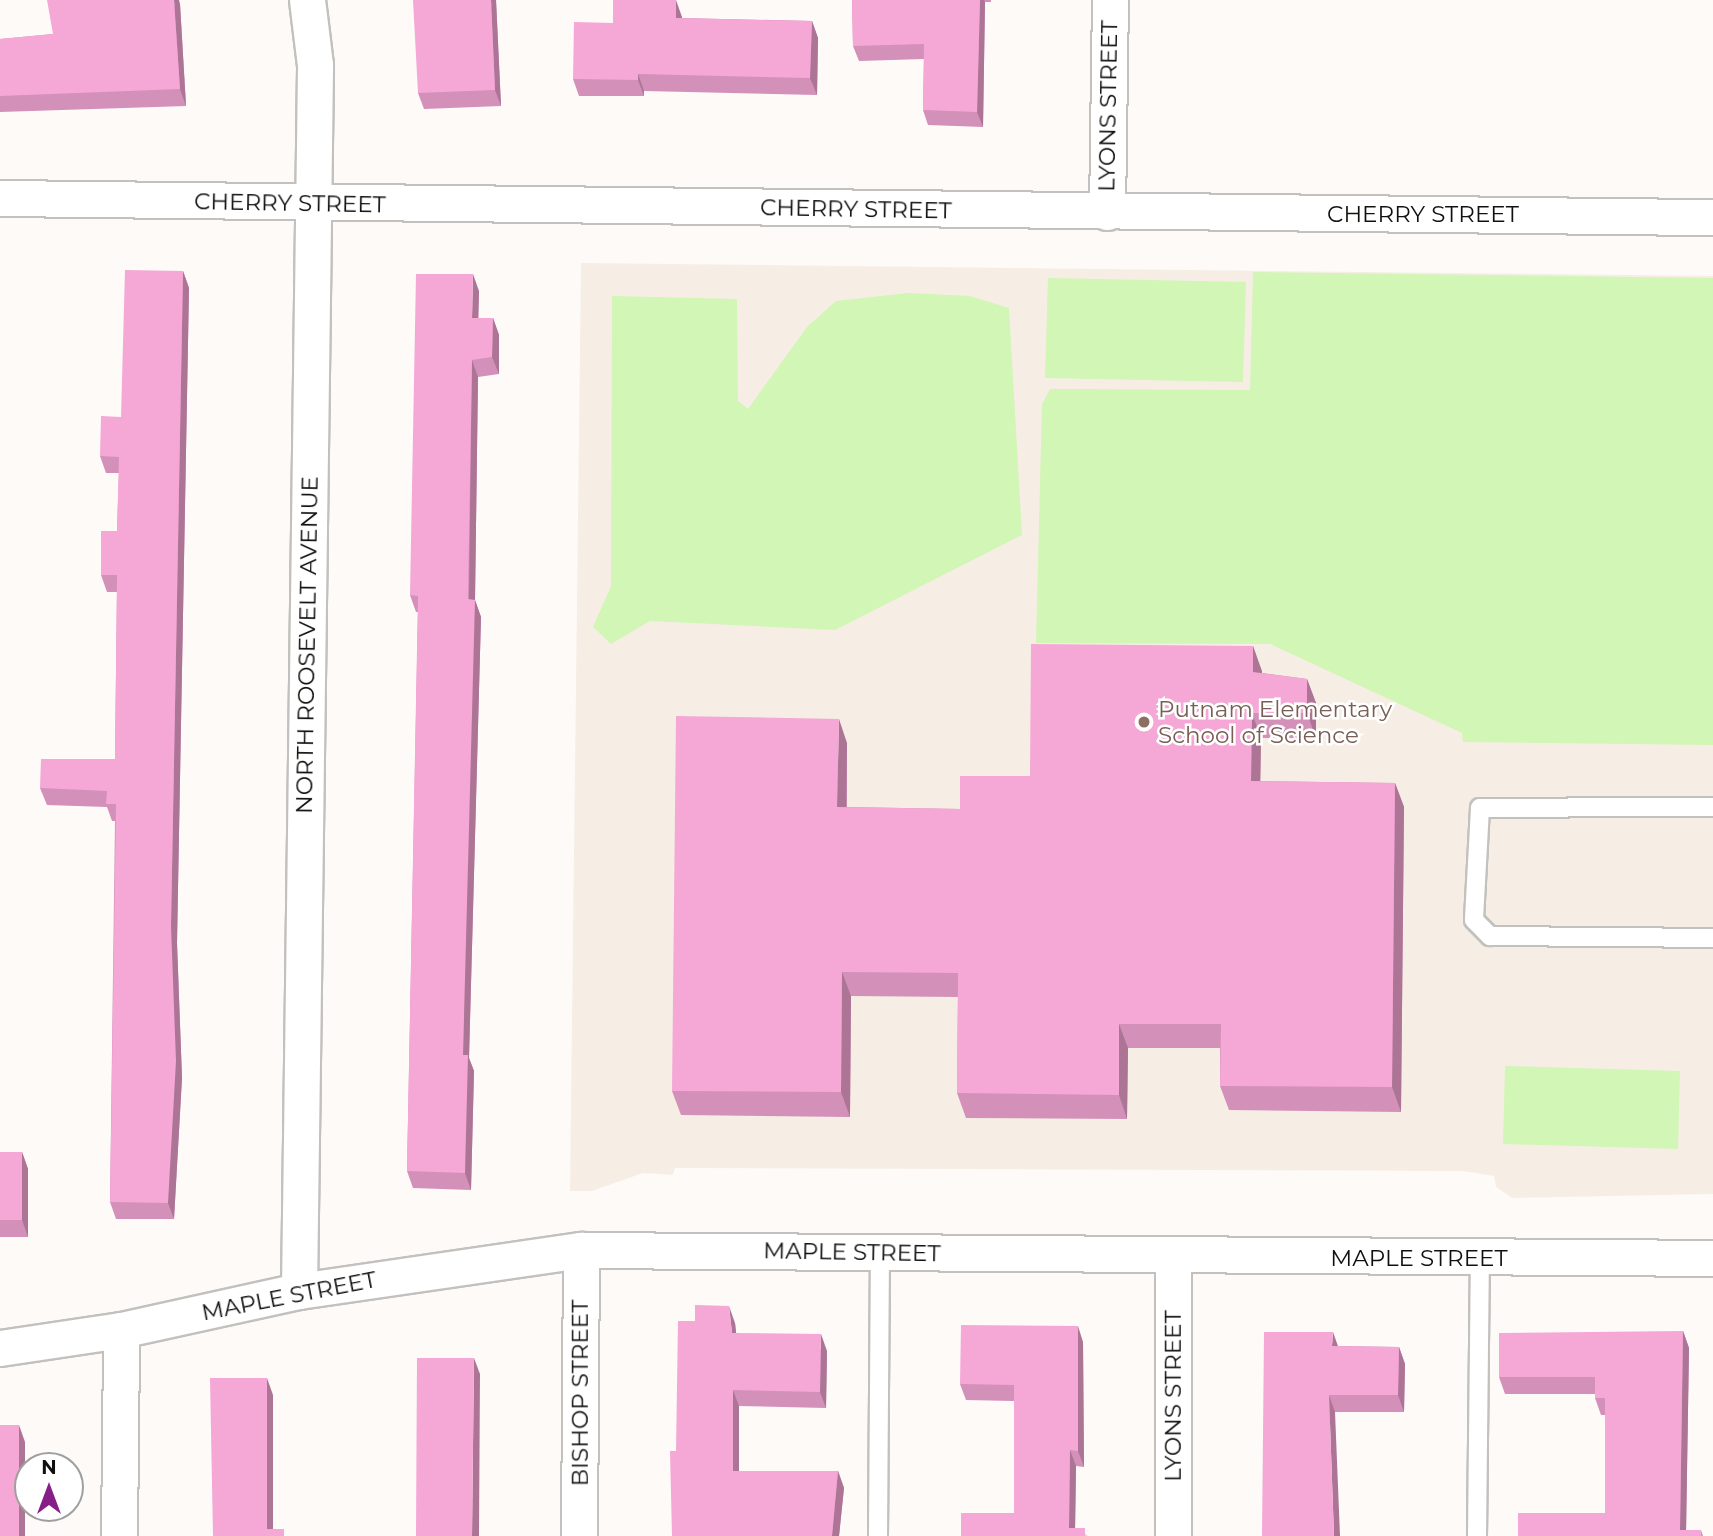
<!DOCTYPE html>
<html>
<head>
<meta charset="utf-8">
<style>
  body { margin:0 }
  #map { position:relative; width:1713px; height:1536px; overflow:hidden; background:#fdfaf8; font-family:Montserrat,sans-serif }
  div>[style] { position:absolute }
  .built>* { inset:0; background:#f6eee5 }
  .green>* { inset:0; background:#d1f6b5 }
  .roads { filter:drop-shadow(2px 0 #c3c1be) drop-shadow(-2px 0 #c3c1be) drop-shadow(0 2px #c3c1be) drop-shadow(0 -2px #c3c1be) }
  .service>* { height:18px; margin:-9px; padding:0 9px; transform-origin:9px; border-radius:9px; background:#fff }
  .minor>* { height:35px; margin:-17.5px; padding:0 17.5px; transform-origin:17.5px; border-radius:17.5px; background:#fff }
  .wall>* { inset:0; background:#d390b8 }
  .shaded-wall>* { inset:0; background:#ac7596 }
  .building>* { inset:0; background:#f5a7d6 }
  .dots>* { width:19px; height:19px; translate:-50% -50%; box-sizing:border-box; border:4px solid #fff; border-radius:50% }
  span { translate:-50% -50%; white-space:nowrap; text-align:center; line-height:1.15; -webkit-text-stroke:5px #fff; paint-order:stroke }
  .street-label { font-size:23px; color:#11100f }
  .education-label { font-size:23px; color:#785e54 }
  .left { translate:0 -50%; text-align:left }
  .north { position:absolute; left:14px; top:1452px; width:70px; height:70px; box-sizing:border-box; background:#fff; border:2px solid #a09f9f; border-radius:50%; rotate:0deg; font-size:19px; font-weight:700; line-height:28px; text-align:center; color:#11100f }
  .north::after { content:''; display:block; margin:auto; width:24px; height:32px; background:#861f87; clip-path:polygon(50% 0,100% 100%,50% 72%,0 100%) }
</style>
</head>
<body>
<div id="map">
  <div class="built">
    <i style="clip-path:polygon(581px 263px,1713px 276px,1713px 1194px,1512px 1198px,1496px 1187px,1494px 1176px,1463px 1171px,675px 1168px,673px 1175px,643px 1173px,592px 1191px,570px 1191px)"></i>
  </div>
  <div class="green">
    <i style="clip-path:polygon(1253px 272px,1713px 278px,1713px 745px,1463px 742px,1462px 733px,1270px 644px,1036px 643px,1042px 404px,1050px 389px,1250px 390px)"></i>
    <i style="clip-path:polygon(1048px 278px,1246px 282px,1243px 382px,1045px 378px)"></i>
    <i style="clip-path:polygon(908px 293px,970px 296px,1009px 308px,1022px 535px,835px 630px,650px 621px,611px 644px,593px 627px,611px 586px,612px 296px,737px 299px,738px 401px,748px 409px,807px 327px,836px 301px)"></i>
    <i style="clip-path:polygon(1505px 1066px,1680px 1071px,1678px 1149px,1503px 1144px)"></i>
  </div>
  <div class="roads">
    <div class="service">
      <i style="left:1713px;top:807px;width:233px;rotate:179.8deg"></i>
      <i style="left:1480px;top:808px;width:112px;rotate:93.1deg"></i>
      <i style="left:1474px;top:920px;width:23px;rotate:45deg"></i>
      <i style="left:1490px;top:936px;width:223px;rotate:0.5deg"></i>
      <i style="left:878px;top:1536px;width:283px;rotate:-89.6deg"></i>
      <i style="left:1477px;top:1536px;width:277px;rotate:-89.4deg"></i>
    </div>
    <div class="minor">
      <i style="left:0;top:198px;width:1713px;rotate:0.64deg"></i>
      <i style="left:1107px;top:212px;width:212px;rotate:-89.2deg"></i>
      <i style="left:1173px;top:1256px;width:280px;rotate:90deg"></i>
      <i style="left:299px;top:1291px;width:1226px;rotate:-89.25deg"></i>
      <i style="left:315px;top:65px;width:65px;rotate:-97deg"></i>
      <i style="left:0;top:1348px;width:122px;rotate:-8.5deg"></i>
      <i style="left:121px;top:1330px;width:182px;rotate:-12.4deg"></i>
      <i style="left:299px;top:1291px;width:285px;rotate:-8.3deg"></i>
      <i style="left:581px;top:1250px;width:1132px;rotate:0.4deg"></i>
      <i style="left:119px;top:1536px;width:206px;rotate:-89.4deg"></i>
      <i style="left:579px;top:1536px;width:286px;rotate:-89.6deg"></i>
    </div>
  </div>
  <div class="wall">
    <i style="clip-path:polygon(496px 0,501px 106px,424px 109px,418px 93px)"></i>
    <i style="clip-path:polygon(852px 0,991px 0,991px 2px,985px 2px,983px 127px,928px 125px,923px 110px,924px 59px,859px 61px,853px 46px)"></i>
    <i style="clip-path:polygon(180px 4px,186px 106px,0 112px,0 39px,53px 34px)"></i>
    <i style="clip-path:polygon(682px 17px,682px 18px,812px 21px,818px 38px,817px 95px,644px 91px,644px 96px,579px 96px,573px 79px,613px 23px)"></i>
    <i style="clip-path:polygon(183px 271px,189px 288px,177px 943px,182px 1078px,174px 1219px,116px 1219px,110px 1202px,115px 821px,112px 821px,107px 807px,47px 805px,40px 788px,115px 759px,117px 592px,107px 592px,101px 575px,117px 531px,119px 473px,106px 473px,100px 456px,121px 417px)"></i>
    <i style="clip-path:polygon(479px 291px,478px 318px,493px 318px,499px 335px,499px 374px,478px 377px,475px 600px,481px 617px,469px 1058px,474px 1071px,471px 1190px,413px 1188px,407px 1171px,418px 612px,416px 612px,410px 595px)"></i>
    <i style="clip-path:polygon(1253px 646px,1262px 673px,1307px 679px,1316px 703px,1316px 738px,1261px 738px,1260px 781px,1395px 783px,1404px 807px,1401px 1112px,1229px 1110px,1220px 1086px,1220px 1048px,1128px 1048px,1127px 1119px,966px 1118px,957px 1093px,958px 997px,851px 996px,850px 1117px,681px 1115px,672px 1091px,847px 743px,847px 807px,960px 809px,1030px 776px)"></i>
    <i style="clip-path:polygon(0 1152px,22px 1152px,28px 1169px,28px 1237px,0 1237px)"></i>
    <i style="clip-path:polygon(735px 1323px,736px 1333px,827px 1351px,826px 1408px,739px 1406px,739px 1471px,838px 1471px,844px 1488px,839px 1536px,672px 1536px,676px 1451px)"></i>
    <i style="clip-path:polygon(1683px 1331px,1689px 1348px,1686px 1530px,1701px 1530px,1703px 1536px,1518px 1536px,1605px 1513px,1605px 1415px,1601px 1415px,1595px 1398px,1595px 1394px,1505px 1394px,1499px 1377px)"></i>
    <i style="clip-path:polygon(1083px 1342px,1084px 1467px,1076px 1466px,1075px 1528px,1088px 1536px,1014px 1513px,1014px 1401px,966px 1400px,960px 1384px)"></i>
    <i style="clip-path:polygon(1338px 1346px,1399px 1347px,1405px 1364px,1404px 1412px,1335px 1412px,1262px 1536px)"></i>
  </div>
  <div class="shaded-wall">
    <i style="clip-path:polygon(174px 0,179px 0,180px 4px,186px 106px,180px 89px)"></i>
    <i style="clip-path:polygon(491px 0,496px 0,501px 106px,495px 90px)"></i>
    <i style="clip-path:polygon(676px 0,682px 17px,682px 35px,676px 18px)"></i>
    <i style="clip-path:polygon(980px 0,984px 0,985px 2px,983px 127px,977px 112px)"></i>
    <i style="clip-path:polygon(812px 21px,818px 38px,817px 95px,810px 78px)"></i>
    <i style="clip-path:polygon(638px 74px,644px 91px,644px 96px,638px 80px)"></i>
    <i style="clip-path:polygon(183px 271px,189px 288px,177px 943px,182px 1078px,174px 1219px,168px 1203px,171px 926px)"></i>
    <i style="clip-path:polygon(473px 274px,479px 291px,478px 335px,472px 318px)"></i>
    <i style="clip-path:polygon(493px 318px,499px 335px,499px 374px,492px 357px)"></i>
    <i style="clip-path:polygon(472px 360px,478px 377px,475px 601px,475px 600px,481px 617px,469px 1058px,474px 1071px,471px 1190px,465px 1173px,463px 1055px)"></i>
    <i style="clip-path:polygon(1253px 646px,1262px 671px,1261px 697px,1253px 672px)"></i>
    <i style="clip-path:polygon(1307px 679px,1316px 703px,1316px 738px,1307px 713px)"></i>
    <i style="clip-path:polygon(1252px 713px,1261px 738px,1260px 806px,1251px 781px)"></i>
    <i style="clip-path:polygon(839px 719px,847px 743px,846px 832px,837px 807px)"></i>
    <i style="clip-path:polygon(1395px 783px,1404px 807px,1401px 1112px,1392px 1087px)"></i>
    <i style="clip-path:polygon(842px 972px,851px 996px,850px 1117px,841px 1092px)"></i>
    <i style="clip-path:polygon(1119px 1024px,1128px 1048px,1127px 1119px,1119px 1095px)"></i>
    <i style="clip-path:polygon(22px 1152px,28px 1169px,28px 1237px,22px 1220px)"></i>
    <i style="clip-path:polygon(729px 1306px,735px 1323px,738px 1349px,732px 1333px)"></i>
    <i style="clip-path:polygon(1078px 1326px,1083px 1342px,1084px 1467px,1078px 1451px)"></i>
    <i style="clip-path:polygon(1683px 1331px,1689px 1348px,1686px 1536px,1680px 1530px)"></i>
    <i style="clip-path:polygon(1333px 1332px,1339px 1349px,1332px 1346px)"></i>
    <i style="clip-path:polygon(821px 1334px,827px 1351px,826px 1408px,820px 1392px)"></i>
    <i style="clip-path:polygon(1399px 1347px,1405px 1364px,1404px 1412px,1398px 1395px)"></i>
    <i style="clip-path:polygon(474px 1358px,480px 1374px,479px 1536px,472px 1536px)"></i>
    <i style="clip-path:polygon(267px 1378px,273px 1395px,273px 1536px,267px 1529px)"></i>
    <i style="clip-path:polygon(733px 1390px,739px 1406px,739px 1488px,733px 1471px)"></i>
    <i style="clip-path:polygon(1329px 1395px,1335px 1412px,1340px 1536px,1334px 1536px)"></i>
    <i style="clip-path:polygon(19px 1425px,25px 1442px,25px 1536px,19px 1536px)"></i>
    <i style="clip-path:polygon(1070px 1450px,1076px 1466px,1075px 1536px,1069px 1528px)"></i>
    <i style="clip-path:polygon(838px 1471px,844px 1488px,839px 1536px,832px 1536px)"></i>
  </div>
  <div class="building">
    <i style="clip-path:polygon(47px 0,174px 0,180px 89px,0 96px,0 39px,53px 34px)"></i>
    <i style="clip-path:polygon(413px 0,491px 0,495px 90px,418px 93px)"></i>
    <i style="clip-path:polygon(613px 0,676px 0,676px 18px,812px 21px,810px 78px,638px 74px,638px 80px,573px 79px,574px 22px,613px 23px)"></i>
    <i style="clip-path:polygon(852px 0,980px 0,977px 112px,923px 110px,924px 44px,853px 46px)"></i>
    <i style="clip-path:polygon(125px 270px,183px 271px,171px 926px,176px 1061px,168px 1203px,110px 1202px,116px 804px,106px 804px,107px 791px,40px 788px,41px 759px,115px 759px,117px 575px,101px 575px,101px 531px,117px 531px,119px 457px,100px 456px,101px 416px,121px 417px)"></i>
    <i style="clip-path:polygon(416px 274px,473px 274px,472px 318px,493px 318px,492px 357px,472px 360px,468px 599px,475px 600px,463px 1055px,468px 1055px,465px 1173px,407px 1171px,418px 596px,410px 595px)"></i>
    <i style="clip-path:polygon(1031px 644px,1253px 646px,1253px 672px,1307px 679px,1307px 713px,1252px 713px,1251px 781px,1395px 783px,1392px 1087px,1220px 1086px,1221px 1024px,1119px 1024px,1119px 1095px,957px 1093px,958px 973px,842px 972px,841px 1092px,672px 1091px,676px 716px,839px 719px,837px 807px,960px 809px,960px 776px,1030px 776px)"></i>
    <i style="clip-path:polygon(0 1152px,22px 1152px,22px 1220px,0 1220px)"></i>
    <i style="clip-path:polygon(695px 1305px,729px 1306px,732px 1333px,821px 1334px,820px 1392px,733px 1390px,733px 1471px,838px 1471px,832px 1536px,672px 1536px,670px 1451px,676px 1451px,678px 1321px,695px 1321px)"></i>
    <i style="clip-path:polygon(961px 1325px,1078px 1326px,1078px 1451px,1070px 1450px,1069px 1528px,1085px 1528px,1085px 1536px,961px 1536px,961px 1513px,1014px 1513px,1014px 1385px,960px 1384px)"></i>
    <i style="clip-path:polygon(1683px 1331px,1680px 1530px,1701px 1530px,1701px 1536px,1518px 1536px,1518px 1513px,1605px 1513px,1605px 1398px,1595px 1398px,1595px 1377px,1499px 1377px,1499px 1333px)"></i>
    <i style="clip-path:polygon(1264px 1332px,1333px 1332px,1332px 1346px,1399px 1347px,1398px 1395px,1329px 1395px,1334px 1536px,1262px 1536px)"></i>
    <i style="clip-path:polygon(417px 1358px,474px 1358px,472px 1536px,416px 1536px)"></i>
    <i style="clip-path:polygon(210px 1378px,267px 1378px,267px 1529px,284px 1529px,284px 1536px,213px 1536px)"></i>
    <i style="clip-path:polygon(0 1425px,19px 1425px,19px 1536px,0 1536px)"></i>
  </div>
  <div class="dots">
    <i style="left:1144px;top:722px;background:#8d6e63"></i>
  </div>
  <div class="street-label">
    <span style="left:1108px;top:106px;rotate:-89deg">LYONS STREET</span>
    <span style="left:290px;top:203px;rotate:1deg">CHERRY STREET</span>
    <span style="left:856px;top:209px;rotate:1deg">CHERRY STREET</span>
    <span style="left:1423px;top:214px">CHERRY STREET</span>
    <span style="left:307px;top:645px;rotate:-89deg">NORTH ROOSEVELT AVENUE</span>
    <span style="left:852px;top:1252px;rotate:1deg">MAPLE STREET</span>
    <span style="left:1419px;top:1258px">MAPLE STREET</span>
    <span style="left:289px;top:1296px;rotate:-11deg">MAPLE STREET</span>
    <span style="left:580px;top:1393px;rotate:-90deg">BISHOP STREET</span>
    <span style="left:1173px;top:1396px;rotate:-90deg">LYONS STREET</span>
  </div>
  <div class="education-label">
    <span class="left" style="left:1158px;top:722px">Putnam Elementary<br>School of Science</span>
  </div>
  <div class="north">N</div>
</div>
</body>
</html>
